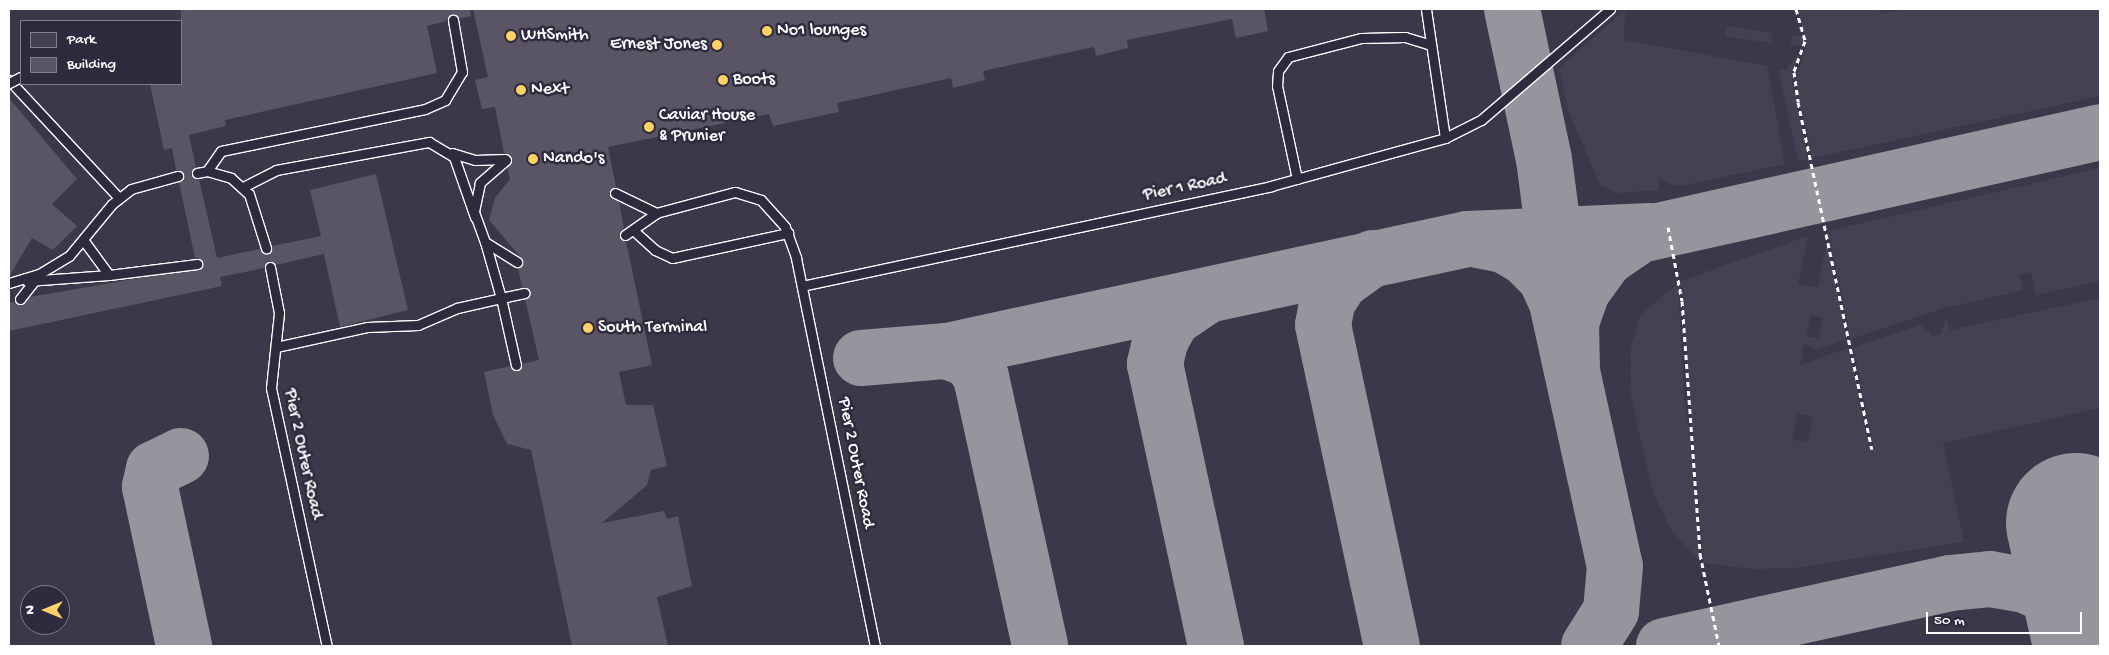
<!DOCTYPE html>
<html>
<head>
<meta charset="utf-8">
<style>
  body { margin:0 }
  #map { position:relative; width:2109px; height:655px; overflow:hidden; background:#2f2a3d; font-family:"Gochi Hand",sans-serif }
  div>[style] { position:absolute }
  .built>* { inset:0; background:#3c3749 }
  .green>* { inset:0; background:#464152 }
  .taxiway>* { height:56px; margin:-28px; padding:0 28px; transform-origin:28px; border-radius:28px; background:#97949e }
  .runway>* { height:140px; margin:-70px; padding:0 70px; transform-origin:70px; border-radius:70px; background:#97949e }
  .building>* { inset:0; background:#595564 }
  .path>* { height:3px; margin-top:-1.5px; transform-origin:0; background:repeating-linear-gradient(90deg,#fff 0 5px,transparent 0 9px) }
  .roads { filter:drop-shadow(1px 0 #fff) drop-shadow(-1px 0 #fff) drop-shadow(0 1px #fff) drop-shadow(0 -1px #fff) }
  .lane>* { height:9px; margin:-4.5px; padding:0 4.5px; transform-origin:4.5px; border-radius:4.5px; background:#2f2a3d }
  .bridges { filter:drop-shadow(1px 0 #fff) drop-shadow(-1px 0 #fff) drop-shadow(0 1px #fff) drop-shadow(0 -1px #fff) }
  .lane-bridge>* { height:9px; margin:-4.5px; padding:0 4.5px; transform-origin:4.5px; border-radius:4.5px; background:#2f2a3d }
  .dots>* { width:14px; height:14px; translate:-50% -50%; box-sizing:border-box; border:2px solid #2f2a3d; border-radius:50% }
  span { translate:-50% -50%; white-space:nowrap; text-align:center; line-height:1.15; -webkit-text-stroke:5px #2f2a3d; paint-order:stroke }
  .poi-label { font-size:18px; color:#fff }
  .left { translate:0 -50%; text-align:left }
  .right { translate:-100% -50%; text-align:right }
  .street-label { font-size:18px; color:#fff }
  .frame { position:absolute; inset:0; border:10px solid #fff; pointer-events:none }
  .legend { position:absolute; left:20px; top:20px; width:162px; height:65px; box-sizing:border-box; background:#2f2a3d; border:1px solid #827f8b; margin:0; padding:6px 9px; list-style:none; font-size:15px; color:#fff }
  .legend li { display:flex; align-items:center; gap:10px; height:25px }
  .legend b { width:25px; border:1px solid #827f8b }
  .north { position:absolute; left:20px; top:585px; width:50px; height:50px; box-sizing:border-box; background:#2f2a3d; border:1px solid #827f8b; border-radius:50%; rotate:270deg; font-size:14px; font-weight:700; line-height:20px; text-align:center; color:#fff }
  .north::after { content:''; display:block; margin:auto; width:18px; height:22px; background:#ffd166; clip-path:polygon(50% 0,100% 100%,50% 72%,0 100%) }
  .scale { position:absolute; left:1926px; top:612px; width:156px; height:22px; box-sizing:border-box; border:2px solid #fff; border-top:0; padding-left:6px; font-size:15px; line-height:18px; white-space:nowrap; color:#fff; -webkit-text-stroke:4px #2f2a3d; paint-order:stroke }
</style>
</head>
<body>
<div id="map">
  <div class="built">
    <i style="clip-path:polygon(evenodd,9px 9px,2100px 9px,2100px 646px,9px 646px,9px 9px,21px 21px,181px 21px,181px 84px,21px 84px,21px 21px,9px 9px,30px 595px,60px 595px,60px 625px,30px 625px,30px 595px)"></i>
  </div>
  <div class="green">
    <i style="clip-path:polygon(1798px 9px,1879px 9px,1881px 14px,1906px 9px,2100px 9px,2100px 96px,1812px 158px,1795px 80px,1807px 45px)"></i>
    <i style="clip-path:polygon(1625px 10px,1624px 40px,1767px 66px,1785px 164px,1685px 185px,1671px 185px,1658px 177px,1659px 190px,1618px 193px,1600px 185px,1568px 110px,1559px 68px)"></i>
    <i style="clip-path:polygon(1727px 26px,1772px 33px,1771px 43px,1725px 36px)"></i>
    <i style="clip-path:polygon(1792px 35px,1803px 37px,1804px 41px,1803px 48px,1793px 72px,1792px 80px,1808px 159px,1798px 161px,1778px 69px,1786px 70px,1800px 52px,1802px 46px,1790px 44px)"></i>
    <i style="clip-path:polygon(2100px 168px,2100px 281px,2036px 295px,2031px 272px,2020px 275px,2023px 290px,1945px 308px,1851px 339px,1828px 231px)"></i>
    <i style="clip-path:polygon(evenodd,1808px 236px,1798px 284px,1818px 287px,1827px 242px,1847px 339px,1817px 350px,1804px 344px,1800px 365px,1848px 348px,1870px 450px,1874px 449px,1853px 347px,1921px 325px,1932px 336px,1941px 334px,1946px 317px,1950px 330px,2100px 298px,2100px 408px,1943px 443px,1964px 542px,1794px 568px,1753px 569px,1703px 563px,1681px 281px,1808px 236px,1811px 315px,1823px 318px,1818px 339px,1806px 336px,1811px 315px,1808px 236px,1798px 413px,1813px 417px,1807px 443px,1792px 439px,1798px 413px)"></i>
    <i style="clip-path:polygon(1678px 284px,1684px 398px,1693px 457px,1700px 562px,1671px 530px,1653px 493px,1630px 392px,1631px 347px,1641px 314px)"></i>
  </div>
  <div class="taxiway">
    <i style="left:1512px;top:9px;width:153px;rotate:78deg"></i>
    <i style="left:1544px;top:159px;width:117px;rotate:82.6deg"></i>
    <i style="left:1478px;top:240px;width:26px;rotate:11deg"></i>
    <i style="left:1504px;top:245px;width:24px;rotate:30deg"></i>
    <i style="left:1525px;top:257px;width:30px;rotate:45deg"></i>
    <i style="left:1546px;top:278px;width:27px;rotate:66deg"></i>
    <i style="left:1557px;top:303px;width:269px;rotate:77.6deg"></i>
    <i style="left:1615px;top:566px;width:45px;rotate:95.1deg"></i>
    <i style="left:1611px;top:611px;width:41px;rotate:122.2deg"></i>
    <i style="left:1373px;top:258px;width:41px;rotate:144deg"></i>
    <i style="left:1340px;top:282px;width:25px;rotate:122deg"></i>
    <i style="left:1327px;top:303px;width:22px;rotate:100deg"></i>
    <i style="left:1323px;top:325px;width:328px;rotate:77.9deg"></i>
    <i style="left:1206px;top:296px;width:41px;rotate:145.9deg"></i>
    <i style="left:1172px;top:319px;width:26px;rotate:118deg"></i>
    <i style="left:1160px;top:342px;width:23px;rotate:103deg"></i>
    <i style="left:1155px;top:364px;width:289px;rotate:77.8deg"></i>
    <i style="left:947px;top:351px;width:26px;rotate:21deg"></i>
    <i style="left:971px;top:360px;width:20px;rotate:60deg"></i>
    <i style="left:981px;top:377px;width:275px;rotate:77.6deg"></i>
    <i style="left:861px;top:358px;width:86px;rotate:-4.7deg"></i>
    <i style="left:947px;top:351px;width:532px;rotate:-12.15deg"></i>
    <i style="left:1467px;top:239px;width:183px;rotate:-2.5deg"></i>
    <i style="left:1572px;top:368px;width:45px;rotate:-91.3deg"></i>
    <i style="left:1571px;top:323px;width:34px;rotate:-71deg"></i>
    <i style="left:1582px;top:291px;width:39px;rotate:-54deg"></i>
    <i style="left:1605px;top:259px;width:42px;rotate:-34.4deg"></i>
    <i style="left:1640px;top:235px;width:471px;rotate:-12.6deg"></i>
    <i style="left:181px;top:456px;width:30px;rotate:154deg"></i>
    <i style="left:154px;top:469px;width:18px;rotate:103deg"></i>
    <i style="left:150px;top:487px;width:163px;rotate:77.9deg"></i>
    <i style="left:1664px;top:646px;width:293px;rotate:-12.4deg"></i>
    <i style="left:1950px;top:583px;width:40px;rotate:-5.7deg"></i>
    <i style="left:1990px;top:579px;width:39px;rotate:10deg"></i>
    <i style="left:2028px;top:586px;width:26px;rotate:25deg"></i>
    <i style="left:2052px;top:597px;width:39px;rotate:40deg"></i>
    <i style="left:2082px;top:622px;width:29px;rotate:55deg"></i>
  </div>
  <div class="runway">
    <i style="left:2076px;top:523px;width:109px;rotate:77.2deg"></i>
  </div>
  <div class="building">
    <i style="clip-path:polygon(181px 9px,470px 9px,471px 16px,459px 19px,451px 14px,447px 21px,427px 26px,437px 73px,225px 120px,226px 126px,189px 135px,196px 167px,191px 175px,199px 179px,217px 258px,260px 249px,267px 254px,272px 246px,321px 236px,310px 190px,376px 174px,408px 310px,340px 327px,324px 254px,276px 265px,268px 261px,264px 268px,220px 277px,222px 286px,9px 331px,9px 301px,22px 305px,30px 297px,203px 267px,202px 260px,195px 258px,179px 182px,184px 174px,176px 170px,172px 148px,164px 150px,150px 84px,181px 84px)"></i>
    <i style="clip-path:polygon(473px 9px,1264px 9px,1268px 31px,1236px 38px,1232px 19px,1127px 40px,1128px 48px,1096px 56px,1094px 47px,983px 71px,985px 80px,953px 88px,951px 78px,837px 103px,839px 112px,773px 126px,769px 114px,608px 147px,616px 187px,609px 194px,619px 202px,624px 228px,619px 236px,626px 241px,652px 365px,619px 372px,626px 405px,653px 405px,667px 466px,651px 470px,647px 485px,602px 523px,664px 511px,667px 519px,678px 516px,692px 586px,657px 597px,668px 646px,572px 646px,531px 450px,507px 444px,493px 415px,484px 372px,510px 366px,517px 371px,522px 364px,539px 360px,525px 299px,530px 291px,522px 287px,518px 268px,523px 260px,489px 220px,495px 198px,510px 179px,507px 167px,512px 159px,504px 153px,495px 107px,482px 109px,475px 80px,488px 77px)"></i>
    <i style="clip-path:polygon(9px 98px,77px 179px,52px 204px,77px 226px,53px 250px,32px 238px,9px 277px)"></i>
  </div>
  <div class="path">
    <i style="left:1796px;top:9px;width:33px;rotate:74deg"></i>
    <i style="left:1805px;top:41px;width:33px;rotate:110deg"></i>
    <i style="left:1794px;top:72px;width:30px;rotate:82deg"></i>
    <i style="left:1798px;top:102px;width:355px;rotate:78deg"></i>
    <i style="left:1668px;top:227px;width:75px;rotate:79.3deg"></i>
    <i style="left:1682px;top:301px;width:254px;rotate:85.9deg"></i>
    <i style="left:1700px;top:554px;width:94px;rotate:78.3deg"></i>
  </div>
  <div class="roads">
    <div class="lane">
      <i style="left:9px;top:80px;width:161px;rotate:47deg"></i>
      <i style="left:1445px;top:138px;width:40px;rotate:-26.6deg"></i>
      <i style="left:1481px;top:120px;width:170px;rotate:-40.7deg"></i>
      <i style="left:452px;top:153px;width:24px;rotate:17deg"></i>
      <i style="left:475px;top:160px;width:30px;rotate:-2deg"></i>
      <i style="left:506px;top:160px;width:35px;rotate:139deg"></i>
      <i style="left:480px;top:183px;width:30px;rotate:102deg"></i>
      <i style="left:474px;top:212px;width:32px;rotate:70deg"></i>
      <i style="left:485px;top:242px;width:38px;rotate:32deg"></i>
      <i style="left:207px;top:171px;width:25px;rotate:16deg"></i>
      <i style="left:231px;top:178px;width:24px;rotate:42deg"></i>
      <i style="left:249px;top:194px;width:57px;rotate:72.5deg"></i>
      <i style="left:197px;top:173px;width:10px;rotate:-11deg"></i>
      <i style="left:207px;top:171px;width:24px;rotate:-55deg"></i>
      <i style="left:221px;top:151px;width:208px;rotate:-11.6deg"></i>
      <i style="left:425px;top:109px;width:22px;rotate:-24deg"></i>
      <i style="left:445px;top:100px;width:33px;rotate:-59deg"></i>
      <i style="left:462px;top:72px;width:53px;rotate:-99.8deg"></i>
      <i style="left:1297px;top:179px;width:95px;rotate:-102.1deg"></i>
      <i style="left:1277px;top:86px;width:15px;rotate:-86deg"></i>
      <i style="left:1278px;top:71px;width:17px;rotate:-54deg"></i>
      <i style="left:1288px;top:57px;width:75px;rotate:-14.6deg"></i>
      <i style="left:1361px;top:38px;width:44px;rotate:-1.3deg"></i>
      <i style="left:1405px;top:37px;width:27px;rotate:17deg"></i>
      <i style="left:243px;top:187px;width:37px;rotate:-27deg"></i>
      <i style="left:276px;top:170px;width:156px;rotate:-10.4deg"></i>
      <i style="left:429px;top:142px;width:29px;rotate:31deg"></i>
      <i style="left:454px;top:157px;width:64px;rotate:70.7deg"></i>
      <i style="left:615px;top:193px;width:46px;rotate:26deg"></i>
      <i style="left:633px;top:230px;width:30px;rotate:42deg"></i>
      <i style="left:655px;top:250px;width:19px;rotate:25deg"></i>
      <i style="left:672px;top:258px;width:119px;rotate:-12.2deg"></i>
      <i style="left:625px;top:235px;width:38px;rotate:-35deg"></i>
      <i style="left:656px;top:213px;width:82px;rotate:-14.9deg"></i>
      <i style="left:735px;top:192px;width:27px;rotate:17deg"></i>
      <i style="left:761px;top:200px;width:36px;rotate:48deg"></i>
      <i style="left:785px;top:227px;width:33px;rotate:70deg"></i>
      <i style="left:796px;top:258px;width:396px;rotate:78.5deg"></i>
      <i style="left:84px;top:241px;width:42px;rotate:53.7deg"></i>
      <i style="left:109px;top:275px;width:89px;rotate:-7.1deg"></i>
      <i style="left:270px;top:267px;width:47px;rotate:78.9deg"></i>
      <i style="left:279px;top:313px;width:75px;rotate:96.1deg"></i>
      <i style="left:271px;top:388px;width:264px;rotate:77.8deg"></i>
      <i style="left:27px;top:281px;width:82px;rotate:-4.2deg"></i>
      <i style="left:9px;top:283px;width:31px;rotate:-17deg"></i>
      <i style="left:39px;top:274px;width:35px;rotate:-31deg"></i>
      <i style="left:69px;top:256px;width:67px;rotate:-50.4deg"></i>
      <i style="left:112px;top:204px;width:24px;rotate:-38deg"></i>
      <i style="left:131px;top:189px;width:49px;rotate:-15.5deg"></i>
      <i style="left:802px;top:286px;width:480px;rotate:-12deg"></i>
      <i style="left:1271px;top:186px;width:180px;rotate:-15.4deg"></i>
      <i style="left:1445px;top:138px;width:130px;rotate:-98.4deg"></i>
      <i style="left:20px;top:299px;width:23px;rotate:-52deg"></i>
      <i style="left:276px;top:347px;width:93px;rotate:-12.4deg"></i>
      <i style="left:367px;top:327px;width:51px;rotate:-2.2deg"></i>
      <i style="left:418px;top:325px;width:43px;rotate:-23.6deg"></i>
      <i style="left:457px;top:308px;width:45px;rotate:-12.8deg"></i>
      <i style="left:501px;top:298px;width:58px;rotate:-105.9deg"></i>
      <i style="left:516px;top:365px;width:69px;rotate:-102.6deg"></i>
      <i style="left:501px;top:298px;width:24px;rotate:-12deg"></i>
    </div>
  </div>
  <div class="bridges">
    <div class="lane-bridge">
      <i style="left:9px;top:83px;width:13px;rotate:-27deg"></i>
    </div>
  </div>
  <div class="dots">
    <i style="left:767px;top:31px;background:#ffd166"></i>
    <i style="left:511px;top:36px;background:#ffd166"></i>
    <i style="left:717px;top:45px;background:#ffd166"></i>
    <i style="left:723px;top:80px;background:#ffd166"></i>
    <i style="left:521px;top:90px;background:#ffd166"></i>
    <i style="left:649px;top:127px;background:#ffd166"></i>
    <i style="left:533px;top:159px;background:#ffd166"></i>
    <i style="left:588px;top:328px;background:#ffd166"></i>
  </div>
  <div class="poi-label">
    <span class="left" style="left:777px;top:31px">No1 lounges</span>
    <span class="left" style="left:521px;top:36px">WHSmith</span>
    <span class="right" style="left:707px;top:45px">Ernest Jones</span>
    <span class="left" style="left:733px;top:80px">Boots</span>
    <span class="left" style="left:531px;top:90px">Next</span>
    <span class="left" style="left:659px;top:127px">Caviar House<br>&amp; Prunier</span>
    <span class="left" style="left:543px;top:159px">Nando's</span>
    <span class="left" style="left:598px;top:328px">South Terminal</span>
  </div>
  <div class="street-label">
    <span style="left:1185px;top:188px;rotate:-12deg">Pier 1 Road</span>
    <span style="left:302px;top:454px;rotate:78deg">Pier 2 Outer Road</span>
    <span style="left:855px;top:463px;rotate:79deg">Pier 2 Outer Road</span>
  </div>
  <div class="frame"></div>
  <ul class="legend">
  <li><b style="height:14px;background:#464152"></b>Park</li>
  <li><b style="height:14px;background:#595564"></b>Building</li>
  </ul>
  <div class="north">N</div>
  <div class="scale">50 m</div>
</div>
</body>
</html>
